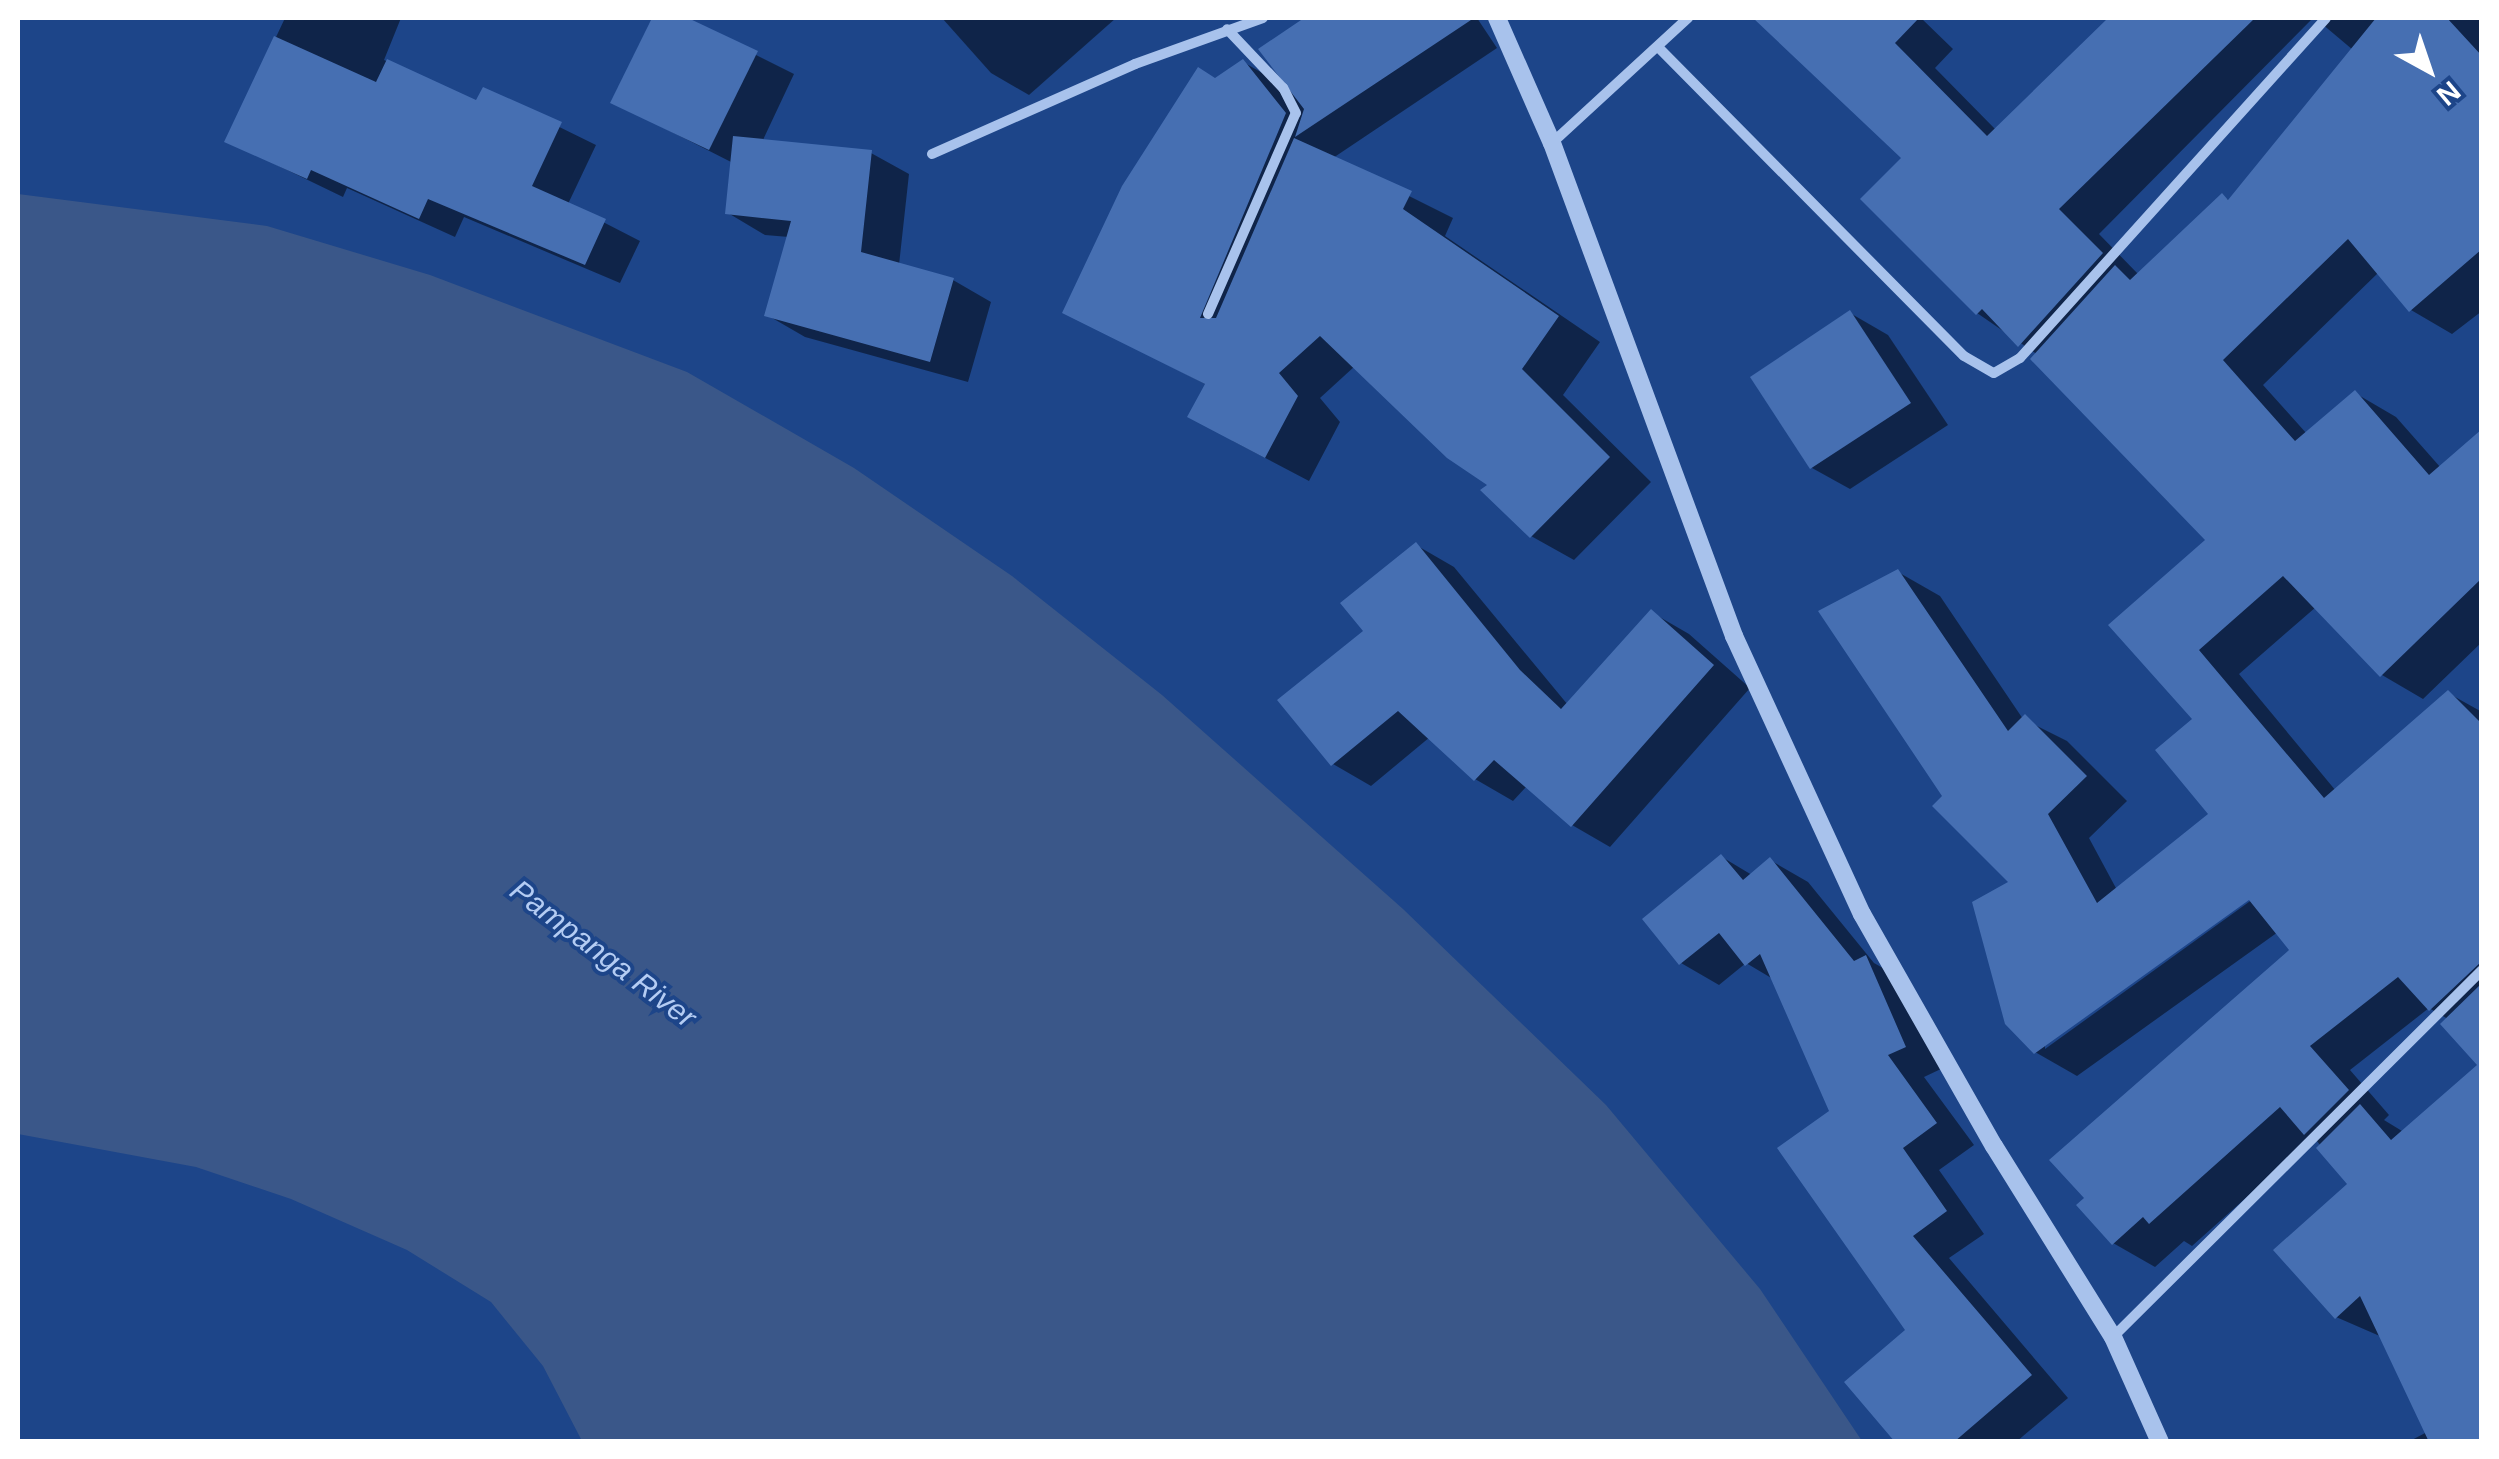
<!DOCTYPE html>
<html>
<head>
<meta charset="utf-8">
<style>
  body { margin:0 }
  #map { position:relative; width:2499px; height:1459px; overflow:hidden; background:#1d4589; font-family:Arial,sans-serif }
  div>[style] { position:absolute }
  .water>* { inset:0; background:#3a5789 }
  .shadow>* { inset:0; background:#0007 }
  .building>* { inset:0; background:#466fb2 }
  .minor>* { height:10px; margin:-5px; padding:0 5px; transform-origin:5px; border-radius:5px; background:#a8c2ec }
  .tertiary>* { height:18px; margin:-9px; padding:0 9px; transform-origin:9px; border-radius:9px; background:#a8c2ec }
  span { translate:-50% -50%; white-space:nowrap; text-align:center; line-height:1.15; -webkit-text-stroke:8px #1d4589; paint-order:stroke }
  .water-label { font-size:30px; color:#b4ccf3; font-style:italic }
  .frame { position:absolute; inset:0; border:20px solid #fff; pointer-events:none }
  .north { position:absolute; left:2379px; top:20px; width:100px; height:100px; -webkit-text-stroke:8px #1d4589; paint-order:stroke; rotate:140deg; font-size:28px; font-weight:700; line-height:40px; text-align:center; color:#fff }
  .north::after { content:''; display:block; margin:auto; width:35px; height:45px; background:#fff; clip-path:polygon(50% 0,100% 100%,50% 72%,0 100%) }
</style>
</head>
<body>
<div id="map">
  <div class="water">
    <i style="clip-path:polygon(18px 194px,267px 226px,430px 275px,687px 372px,854px 468px,1012px 576px,1162px 695px,1403px 909px,1606px 1105px,1760px 1289px,1862px 1441px,582px 1441px,543px 1366px,491px 1302px,407px 1250px,291px 1199px,196px 1167px,18px 1134px)"></i>
  </div>
  <div class="shadow">
    <i style="clip-path:polygon(285px 18px,401px 18px,384px 60px,478px 103px,484px 90px,596px 145px,568px 204px,640px 241px,620px 283px,464px 217px,455px 237px,347px 188px,343px 197px,227px 141px)"></i>
    <i style="clip-path:polygon(655px 18px,682px 18px,794px 74px,762px 142px,871px 153px,909px 174px,899px 265px,953px 280px,991px 302px,968px 382px,805px 337px,767px 315px,789px 237px,765px 235px,728px 213px,733px 163px,613px 102px)"></i>
    <i style="clip-path:polygon(942px 18px,1116px 18px,1029px 95px,991px 73px)"></i>
    <i style="clip-path:polygon(1308px 18px,1477px 18px,1497px 48px,1333px 158px,1453px 218px,1445px 236px,1600px 342px,1563px 395px,1651px 482px,1574px 560px,1531px 536px,1491px 485px,1355px 366px,1320px 398px,1340px 422px,1309px 481px,1233px 441px,1207px 385px,1066px 312px,1216px 81px,1243px 62px,1292px 90px,1261px 49px)"></i>
    <i style="clip-path:polygon(evenodd,1768px 18px,1921px 18px,1953px 49px,1935px 68px,1996px 130px,2112px 18px,2313px 18px,2099px 234px,2139px 275px,2222px 196px,2230px 201px,2353px 50px,2315px 18px,2482px 18px,2482px 311px,2452px 334px,2411px 310px,2379px 272px,2263px 385px,2307px 434px,2355px 393px,2396px 417px,2441px 468px,2482px 432px,2482px 642px,2423px 699px,2382px 675px,2316px 607px,2239px 674px,2336px 791px,2448px 693px,2482px 712px,2482px 1442px,2408px 1442px,2427px 1432px,2382px 1337px,2336px 1317px,2350px 1185px,2314px 1137px,2192px 1246px,2184px 1241px,2155px 1267px,2113px 1243px,2292px 950px,2278px 932px,2077px 1076px,2035px 1052px,2012px 883px,1946px 796px,1898px 572px,1940px 596px,2023px 719px,2067px 741px,2127px 801px,2089px 838px,2117px 890px,2212px 814px,2195px 719px,2112px 625px,2208px 540px,2038px 355px,1977px 313px,1905px 158px,1762px 23px,1768px 18px,2257px 890px,2260px 894px,2045px 1049px,2045px 1043px,2257px 890px,1768px 18px,2429px 1008px,2448px 1019px,2481px 1066px,2402px 1131px,2384px 1120px,2389px 1115px,2350px 1070px,2429px 1008px)"></i>
    <i style="clip-path:polygon(1850px 313px,1888px 335px,1948px 425px,1850px 489px,1812px 468px)"></i>
    <i style="clip-path:polygon(1416px 545px,1454px 567px,1568px 705px,1651px 612px,1689px 634px,1750px 688px,1610px 847px,1572px 825px,1527px 786px,1513px 801px,1475px 779px,1430px 737px,1371px 786px,1333px 764px,1366px 631px)"></i>
    <i style="clip-path:polygon(1722px 857px,1752px 875px,1770px 860px,1808px 882px,1874px 963px,1904px 980px,1943px 1068px,1924px 1077px,1974px 1145px,1939px 1170px,1984px 1234px,1949px 1258px,2068px 1398px,2016px 1442px,1907px 1442px,1909px 1330px,1832px 1112px,1773px 979px,1746px 963px,1719px 985px,1681px 963px)"></i>
  </div>
  <div class="building">
    <i style="clip-path:polygon(652px 18px,688px 18px,758px 51px,709px 150px,610px 103px)"></i>
    <i style="clip-path:polygon(1304px 18px,1474px 18px,1295px 137px,1304px 109px,1258px 49px)"></i>
    <i style="clip-path:polygon(1753px 18px,1919px 18px,1895px 43px,1987px 136px,2108px 18px,2255px 18px,2059px 209px,2103px 253px,2018px 347px,1982px 309px,1976px 315px,1860px 199px,1901px 158px)"></i>
    <i style="clip-path:polygon(2376px 18px,2447px 18px,2482px 56px,2482px 249px,2409px 312px,2348px 239px,2223px 360px,2295px 441px,2355px 390px,2429px 475px,2482px 429px,2482px 578px,2380px 677px,2283px 576px,2199px 650px,2324px 798px,2448px 690px,2482px 724px,2482px 961px,2429px 1011px,2398px 977px,2310px 1046px,2349px 1090px,2304px 1135px,2280px 1107px,2149px 1224px,2143px 1217px,2112px 1245px,2076px 1205px,2084px 1198px,2049px 1160px,2289px 950px,2249px 900px,2034px 1054px,2005px 1024px,1972px 902px,2008px 882px,1932px 806px,1942px 796px,1818px 611px,1898px 569px,2008px 731px,2025px 714px,2087px 776px,2048px 814px,2097px 903px,2208px 814px,2155px 750px,2192px 719px,2108px 625px,2205px 540px,2030px 359px,2115px 265px,2130px 280px,2222px 193px,2228px 200px)"></i>
    <i style="clip-path:polygon(274px 36px,376px 82px,387px 59px,476px 100px,483px 87px,562px 122px,532px 186px,606px 219px,585px 265px,428px 199px,419px 219px,311px 170px,307px 179px,224px 142px)"></i>
    <i style="clip-path:polygon(1243px 59px,1286px 113px,1200px 318px,1216px 318px,1294px 138px,1412px 191px,1403px 209px,1559px 316px,1522px 369px,1610px 457px,1530px 538px,1480px 490px,1487px 485px,1447px 458px,1320px 336px,1279px 373px,1298px 396px,1265px 458px,1187px 417px,1205px 384px,1062px 313px,1122px 186px,1198px 67px,1215px 78px)"></i>
    <i style="clip-path:polygon(733px 136px,872px 150px,861px 252px,954px 278px,930px 362px,764px 316px,791px 221px,725px 214px)"></i>
    <i style="clip-path:polygon(1850px 310px,1911px 403px,1810px 469px,1750px 377px)"></i>
    <i style="clip-path:polygon(1416px 542px,1520px 670px,1561px 709px,1651px 609px,1714px 665px,1571px 827px,1494px 760px,1474px 781px,1398px 711px,1331px 766px,1277px 700px,1363px 631px,1340px 603px)"></i>
    <i style="clip-path:polygon(1721px 854px,1743px 880px,1770px 857px,1854px 961px,1866px 955px,1906px 1047px,1888px 1055px,1937px 1123px,1903px 1148px,1947px 1211px,1913px 1236px,2032px 1375px,1954px 1442px,1895px 1442px,1844px 1382px,1905px 1330px,1777px 1148px,1829px 1111px,1760px 954px,1745px 966px,1719px 933px,1679px 965px,1642px 919px)"></i>
    <i style="clip-path:polygon(2482px 983px,2482px 1442px,2429px 1442px,2360px 1296px,2335px 1319px,2273px 1250px,2347px 1184px,2316px 1148px,2360px 1104px,2391px 1140px,2477px 1065px,2440px 1024px)"></i>
  </div>
  <div class="minor">
    <i style="left:1659px;top:48px;width:433px;rotate:45.3deg"></i>
    <i style="left:1964px;top:356px;width:34px;rotate:30deg"></i>
    <i style="left:1994px;top:373px;width:30px;rotate:-30deg"></i>
    <i style="left:2020px;top:358px;width:457px;rotate:-48deg"></i>
    <i style="left:1552px;top:143px;width:185px;rotate:-42.6deg"></i>
    <i style="left:932px;top:154px;width:222px;rotate:-23.9deg"></i>
    <i style="left:1135px;top:64px;width:136px;rotate:-19.8deg"></i>
    <i style="left:1208px;top:314px;width:219px;rotate:-66.4deg"></i>
    <i style="left:1296px;top:113px;width:28px;rotate:-117deg"></i>
    <i style="left:1283px;top:88px;width:81px;rotate:-133.5deg"></i>
    <i style="left:2113px;top:1337px;width:520px;rotate:-44.84deg"></i>
  </div>
  <div class="tertiary">
    <i style="left:1497px;top:18px;width:137px;rotate:66.3deg"></i>
    <i style="left:1552px;top:143px;width:526px;rotate:69.74deg"></i>
    <i style="left:1734px;top:636px;width:306px;rotate:65.3deg"></i>
    <i style="left:1862px;top:914px;width:267px;rotate:60.4deg"></i>
    <i style="left:1994px;top:1146px;width:225px;rotate:58.1deg"></i>
    <i style="left:2113px;top:1337px;width:115px;rotate:65.9deg"></i>
  </div>
  <div class="water-label">
    <span style="left:603px;top:954px;rotate:37deg">Pampanga River</span>
  </div>
  <div class="frame"></div>
  <div class="north">N</div>
</div>
</body>
</html>
